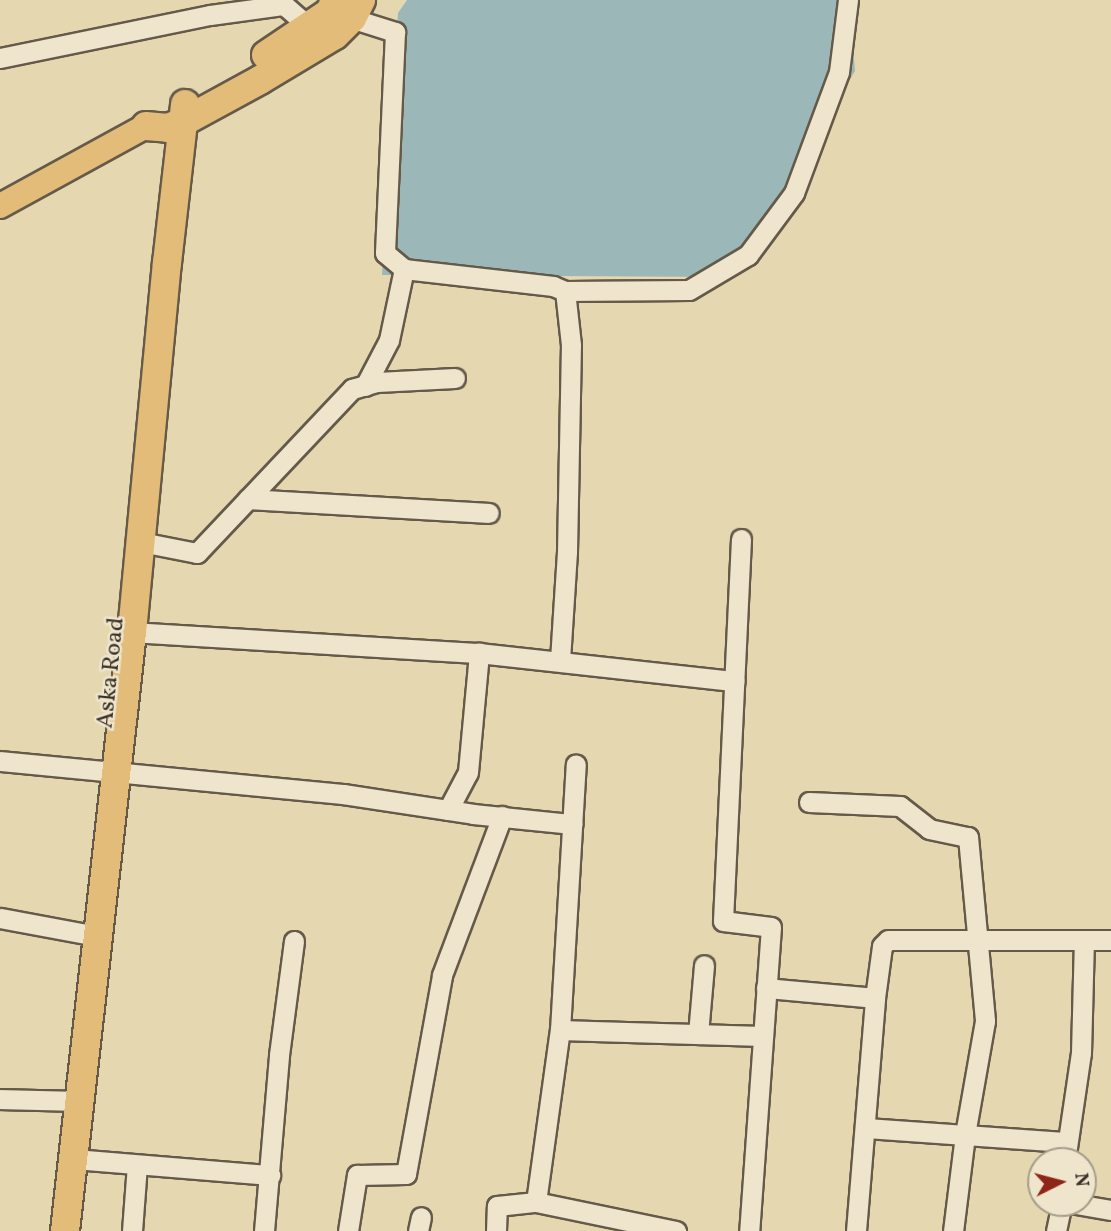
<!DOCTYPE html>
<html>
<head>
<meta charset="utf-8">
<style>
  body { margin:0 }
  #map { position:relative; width:1111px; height:1231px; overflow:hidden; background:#e5d7b0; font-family:Vollkorn,serif }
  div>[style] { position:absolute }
  .water>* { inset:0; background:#9bb7b7 }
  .roads { filter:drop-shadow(2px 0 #655a4a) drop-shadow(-2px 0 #655a4a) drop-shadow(0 2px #655a4a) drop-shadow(0 -2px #655a4a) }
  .minor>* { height:19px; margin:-9.5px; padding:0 9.5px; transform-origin:9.5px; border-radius:9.5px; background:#eee5cc }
  .major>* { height:24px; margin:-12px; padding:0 12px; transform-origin:12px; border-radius:12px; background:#e2bc78 }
  .highway>* { height:28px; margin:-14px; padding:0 14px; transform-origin:14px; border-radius:14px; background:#e2bc78 }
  span { translate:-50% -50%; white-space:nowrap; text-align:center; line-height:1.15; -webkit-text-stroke:5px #eee5cc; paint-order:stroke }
  .street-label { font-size:24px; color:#3a3028 }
  .north { position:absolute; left:1027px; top:1147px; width:70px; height:70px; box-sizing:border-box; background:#eee5cc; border:2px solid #a69d8a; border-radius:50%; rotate:84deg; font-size:19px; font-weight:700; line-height:28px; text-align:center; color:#3a3028 }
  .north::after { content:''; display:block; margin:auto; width:24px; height:32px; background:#8f2418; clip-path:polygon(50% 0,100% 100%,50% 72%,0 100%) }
</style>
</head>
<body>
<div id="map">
  <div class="water">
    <i style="clip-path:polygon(407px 0,849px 0,855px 71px,731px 277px,382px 275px,398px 13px)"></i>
  </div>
  <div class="roads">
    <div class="minor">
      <i style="left:341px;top:15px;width:57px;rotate:17.5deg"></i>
      <i style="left:395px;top:32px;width:221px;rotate:92.6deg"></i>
      <i style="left:385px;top:253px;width:25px;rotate:40deg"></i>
      <i style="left:404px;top:269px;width:150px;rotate:6.5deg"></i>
      <i style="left:553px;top:286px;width:13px;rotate:23deg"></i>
      <i style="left:565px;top:291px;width:124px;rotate:-0.5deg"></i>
      <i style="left:689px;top:290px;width:69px;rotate:-30.7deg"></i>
      <i style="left:748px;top:255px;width:77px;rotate:-53.4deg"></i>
      <i style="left:794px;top:193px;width:129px;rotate:-69.6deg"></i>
      <i style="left:839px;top:72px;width:73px;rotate:-82.9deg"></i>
      <i style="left:0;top:58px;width:214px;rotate:-11.6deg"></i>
      <i style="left:210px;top:15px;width:75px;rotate:-7.7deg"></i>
      <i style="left:284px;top:5px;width:33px;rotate:41deg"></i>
      <i style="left:365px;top:386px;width:52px;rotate:-62.4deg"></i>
      <i style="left:389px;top:340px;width:73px;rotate:-78.1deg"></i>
      <i style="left:248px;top:499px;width:241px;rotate:3.3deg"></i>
      <i style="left:741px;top:539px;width:382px;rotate:92.7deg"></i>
      <i style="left:723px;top:921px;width:48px;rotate:7.1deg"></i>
      <i style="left:771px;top:927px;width:305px;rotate:94.1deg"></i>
      <i style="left:141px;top:542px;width:57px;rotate:11.1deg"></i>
      <i style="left:197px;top:553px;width:226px;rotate:-46.6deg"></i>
      <i style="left:352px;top:389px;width:26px;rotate:-16deg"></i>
      <i style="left:377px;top:382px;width:78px;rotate:-2.9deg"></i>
      <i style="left:132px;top:632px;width:348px;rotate:3.5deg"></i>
      <i style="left:479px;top:653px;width:257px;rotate:6.3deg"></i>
      <i style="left:560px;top:660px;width:108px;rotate:-86.3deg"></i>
      <i style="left:567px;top:552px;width:207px;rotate:-88.9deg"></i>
      <i style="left:571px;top:345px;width:54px;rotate:-96.3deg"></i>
      <i style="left:0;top:761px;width:345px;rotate:5.5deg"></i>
      <i style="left:343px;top:794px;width:132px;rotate:8.7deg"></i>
      <i style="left:473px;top:814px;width:100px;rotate:5.8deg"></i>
      <i style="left:809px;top:802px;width:91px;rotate:2.5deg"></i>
      <i style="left:900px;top:806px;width:37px;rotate:38deg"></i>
      <i style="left:929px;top:829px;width:40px;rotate:12deg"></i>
      <i style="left:968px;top:837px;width:185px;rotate:84.7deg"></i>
      <i style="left:985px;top:1021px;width:116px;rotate:100deg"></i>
      <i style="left:965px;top:1135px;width:97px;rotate:97.1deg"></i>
      <i style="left:448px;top:810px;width:43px;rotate:-62.2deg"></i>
      <i style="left:468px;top:772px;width:120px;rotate:-84.7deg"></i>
      <i style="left:0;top:918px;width:87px;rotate:10.5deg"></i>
      <i style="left:766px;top:988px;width:109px;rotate:5.2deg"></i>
      <i style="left:560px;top:1030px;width:202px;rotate:1.7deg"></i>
      <i style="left:698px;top:1034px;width:69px;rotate:-85deg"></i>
      <i style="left:0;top:1099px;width:80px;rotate:1.4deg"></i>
      <i style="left:865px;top:1128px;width:201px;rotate:4deg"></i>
      <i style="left:74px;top:1159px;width:197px;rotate:4.7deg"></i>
      <i style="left:1065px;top:1161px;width:109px;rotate:-81.6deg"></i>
      <i style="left:1081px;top:1053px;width:113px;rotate:-88.5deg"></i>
      <i style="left:536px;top:1202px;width:143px;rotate:11.7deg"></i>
      <i style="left:1070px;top:1203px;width:42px;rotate:9.7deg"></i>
      <i style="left:132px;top:1231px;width:66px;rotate:-85.7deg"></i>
      <i style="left:264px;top:1231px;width:177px;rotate:-85.1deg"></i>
      <i style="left:279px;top:1055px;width:115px;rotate:-82.5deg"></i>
      <i style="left:348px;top:1231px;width:57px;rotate:-80.9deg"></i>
      <i style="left:357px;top:1175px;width:49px;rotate:-1.2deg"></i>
      <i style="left:406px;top:1174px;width:202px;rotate:-79.7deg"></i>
      <i style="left:442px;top:975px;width:170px;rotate:-69.3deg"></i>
      <i style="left:418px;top:1231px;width:14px;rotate:-78deg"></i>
      <i style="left:496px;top:1231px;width:25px;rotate:-88deg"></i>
      <i style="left:497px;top:1206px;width:39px;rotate:-6deg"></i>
      <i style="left:536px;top:1202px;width:174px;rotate:-82.1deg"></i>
      <i style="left:560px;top:1030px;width:266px;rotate:-86.6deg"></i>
      <i style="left:856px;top:1231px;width:234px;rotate:-85.3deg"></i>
      <i style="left:875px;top:998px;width:52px;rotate:-82.3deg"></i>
      <i style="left:882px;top:946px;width:8px;rotate:-45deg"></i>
      <i style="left:888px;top:940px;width:223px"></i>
      <i style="left:1056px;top:1231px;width:29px;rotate:-78deg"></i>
    </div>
    <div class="major">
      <i style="left:0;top:206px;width:166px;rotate:-28.7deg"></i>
    </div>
    <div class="highway">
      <i style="left:266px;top:55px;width:77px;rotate:-33.9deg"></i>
      <i style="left:330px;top:12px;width:13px;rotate:-67deg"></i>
      <i style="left:146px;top:126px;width:22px;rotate:5deg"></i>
      <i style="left:168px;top:128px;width:16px;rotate:-22deg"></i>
      <i style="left:183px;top:122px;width:88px;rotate:-28.6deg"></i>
      <i style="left:260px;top:80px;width:87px;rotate:-31deg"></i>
      <i style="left:335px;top:35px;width:24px;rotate:-45deg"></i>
      <i style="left:352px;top:18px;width:20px;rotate:-63deg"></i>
      <i style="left:65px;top:1231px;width:603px;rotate:-83.62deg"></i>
      <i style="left:132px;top:632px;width:371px;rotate:-84.6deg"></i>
      <i style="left:167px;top:263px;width:160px;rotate:-83.5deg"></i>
    </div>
  </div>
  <div class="street-label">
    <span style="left:112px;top:673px;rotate:-84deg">Aska Road</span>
  </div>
  <div class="north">N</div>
</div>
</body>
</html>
